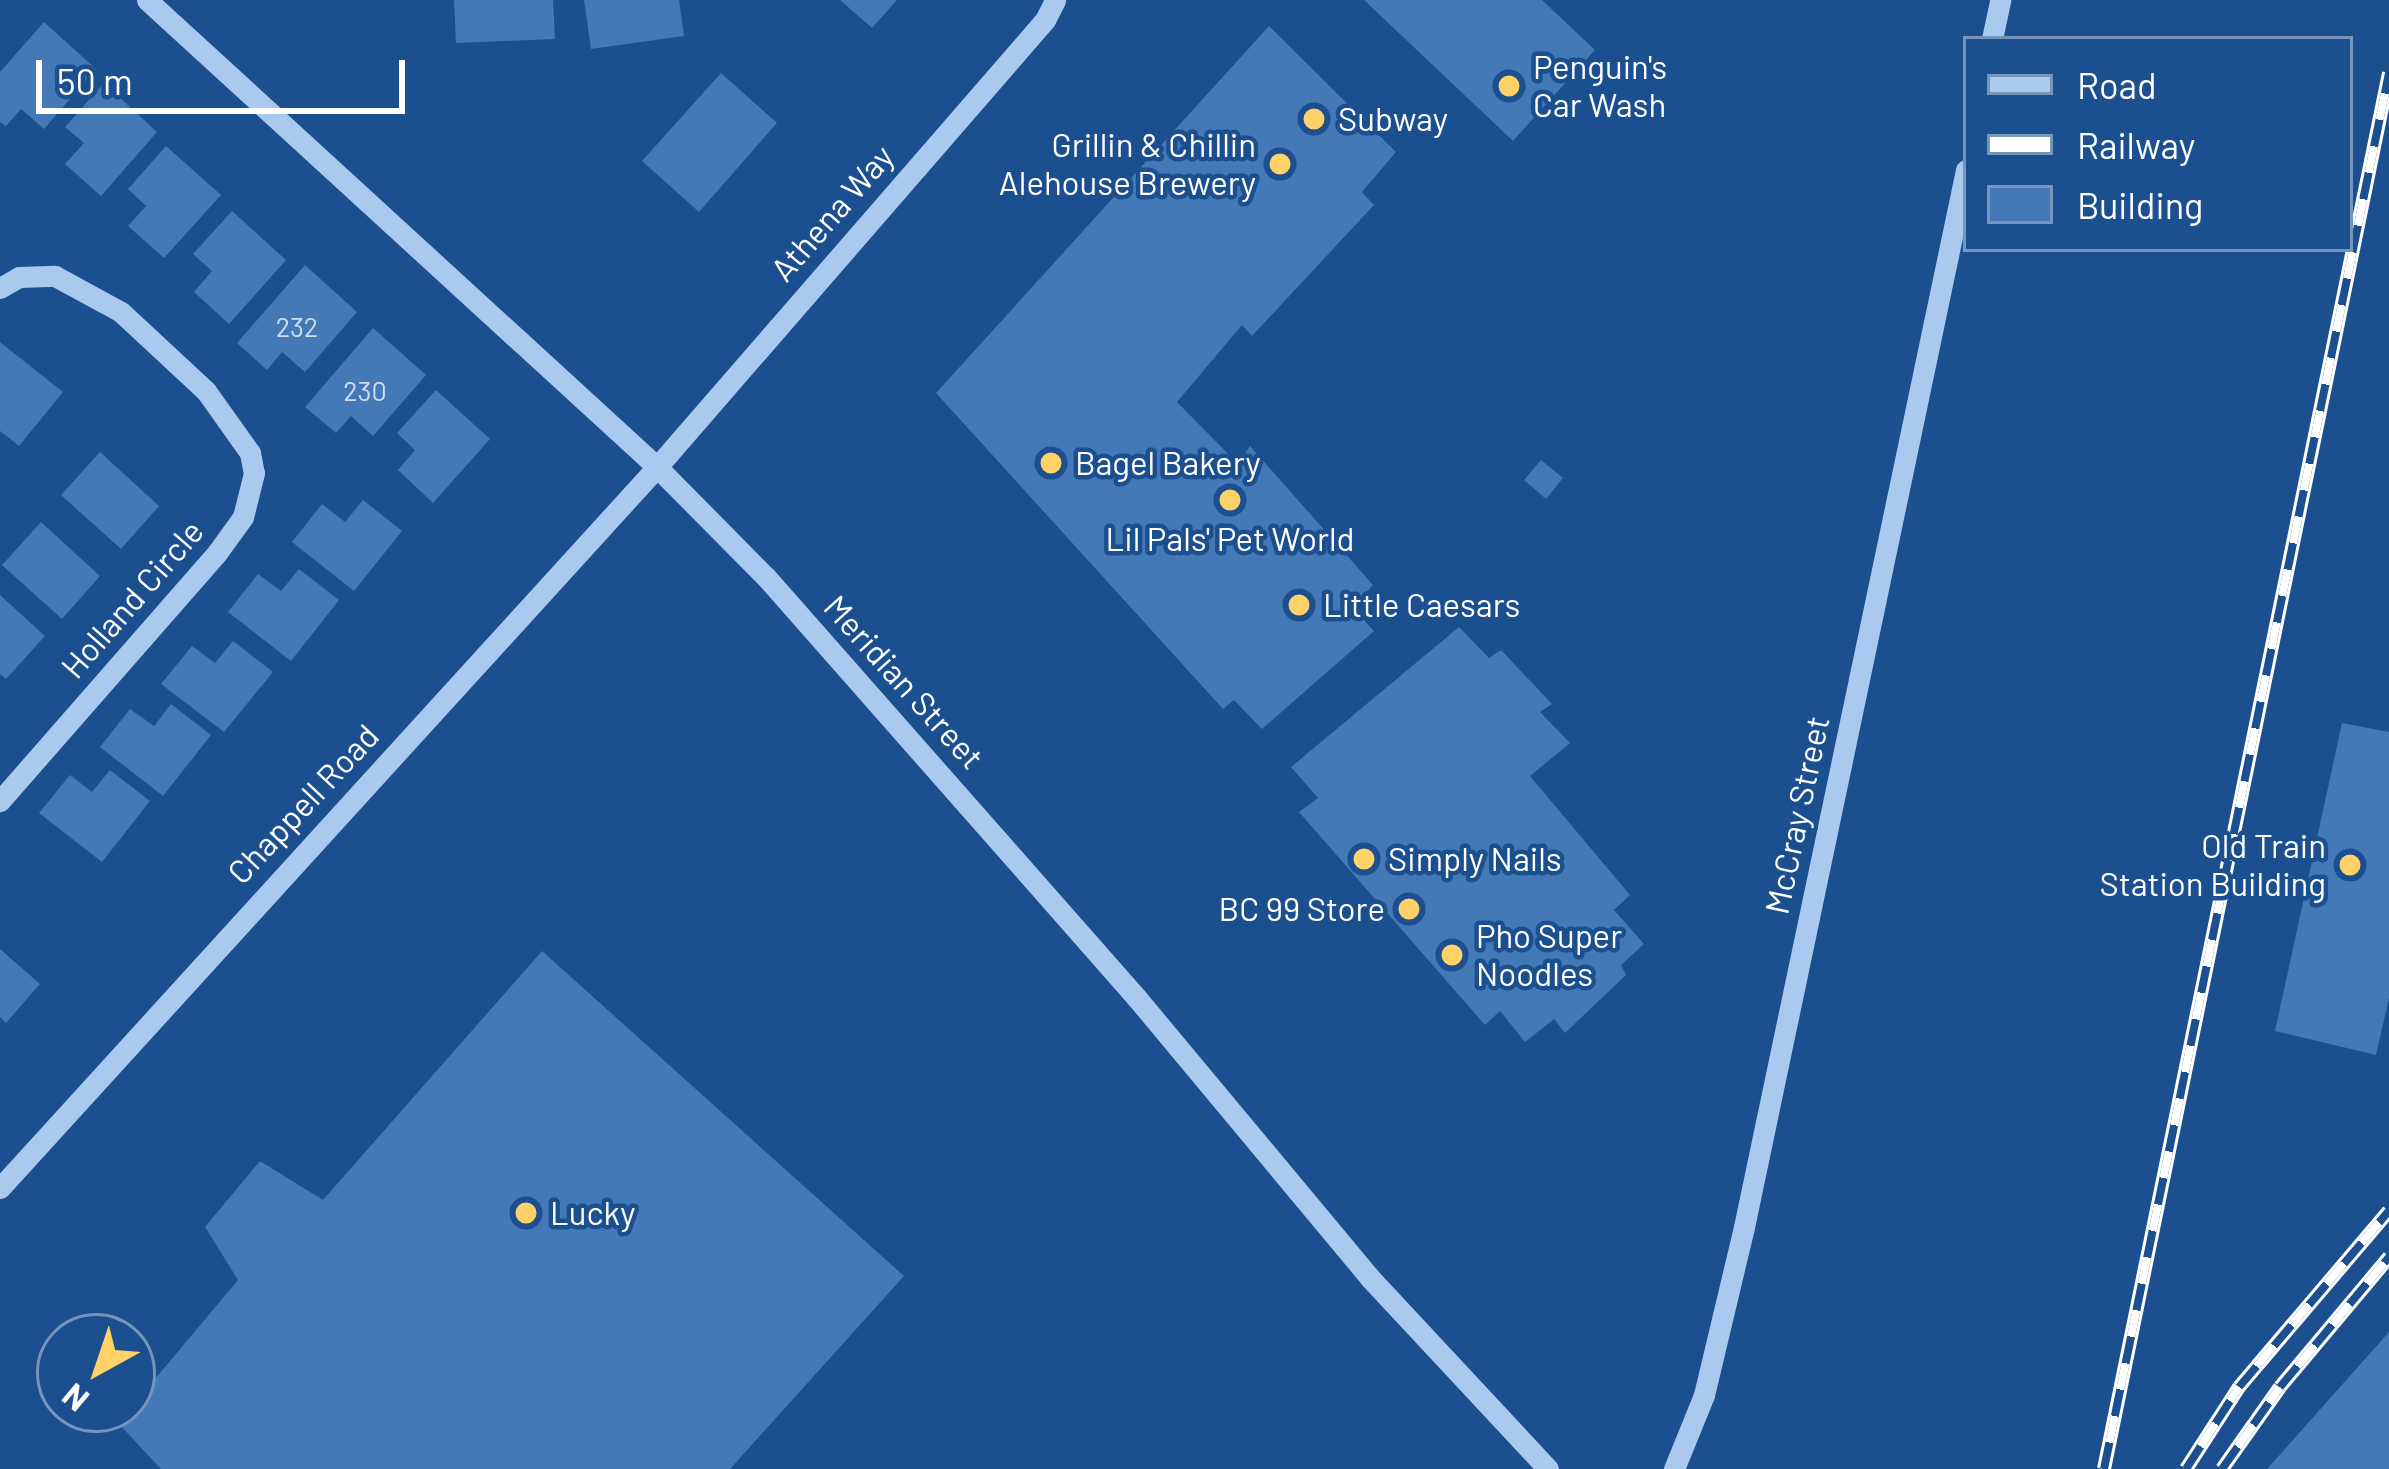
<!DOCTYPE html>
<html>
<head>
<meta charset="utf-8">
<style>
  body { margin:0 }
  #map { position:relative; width:2389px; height:1469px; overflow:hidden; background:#1b4f8f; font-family:Barlow,sans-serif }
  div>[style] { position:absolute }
  .building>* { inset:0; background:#4478b7 }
  .minor>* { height:21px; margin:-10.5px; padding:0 10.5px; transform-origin:10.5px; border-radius:10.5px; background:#a9c9ee }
  .rail>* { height:14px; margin-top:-7px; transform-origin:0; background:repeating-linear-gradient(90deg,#1b4f8f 0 27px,#fff 0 54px); box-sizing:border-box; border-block:3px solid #fff }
  .dots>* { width:33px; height:33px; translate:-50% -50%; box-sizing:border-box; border:6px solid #1b4f8f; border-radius:50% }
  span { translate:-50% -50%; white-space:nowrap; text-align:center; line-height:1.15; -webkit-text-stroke:9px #1b4f8f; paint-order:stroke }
  .number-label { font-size:27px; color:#d0dded }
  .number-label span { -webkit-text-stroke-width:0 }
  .poi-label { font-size:33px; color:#fff }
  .left { translate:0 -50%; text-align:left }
  .right { translate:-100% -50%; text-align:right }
  .street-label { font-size:33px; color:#fff }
  .legend { position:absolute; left:1963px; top:36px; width:390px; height:216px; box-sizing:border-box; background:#1b4f8f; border:3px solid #7695bc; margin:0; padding:15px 21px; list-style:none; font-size:36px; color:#fff }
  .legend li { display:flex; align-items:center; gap:24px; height:60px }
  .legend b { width:60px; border:3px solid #7695bc }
  .north { position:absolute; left:36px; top:1313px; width:120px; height:120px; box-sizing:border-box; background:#1b4f8f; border:3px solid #7695bc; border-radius:50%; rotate:220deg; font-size:33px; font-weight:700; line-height:48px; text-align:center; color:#fff }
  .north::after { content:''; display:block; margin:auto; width:42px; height:54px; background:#ffd166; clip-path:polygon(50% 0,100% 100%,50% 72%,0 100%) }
  .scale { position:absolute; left:36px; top:60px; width:369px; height:54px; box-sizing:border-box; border:6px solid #fff; border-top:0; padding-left:15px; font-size:36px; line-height:42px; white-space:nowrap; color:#fff; -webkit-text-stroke:9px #1b4f8f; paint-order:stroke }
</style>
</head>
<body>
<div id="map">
  <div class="building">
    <i style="clip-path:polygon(454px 0,553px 0,555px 39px,456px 43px)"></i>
    <i style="clip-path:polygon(584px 0,679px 0,684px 36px,591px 49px)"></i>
    <i style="clip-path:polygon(840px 0,897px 0,872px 28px)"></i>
    <i style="clip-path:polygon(1364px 0,1542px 0,1595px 50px,1513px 141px)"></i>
    <i style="clip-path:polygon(44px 22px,96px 69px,44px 129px,21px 109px,6px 126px,0 122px,0 72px)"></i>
    <i style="clip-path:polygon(1269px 26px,1396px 152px,1362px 192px,1374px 205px,1252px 336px,1242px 325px,1177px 402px,1238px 464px,1250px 446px,1373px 585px,1352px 607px,1374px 631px,1262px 729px,1234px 700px,1223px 709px,936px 393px)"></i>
    <i style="clip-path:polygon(721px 73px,777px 123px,699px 212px,642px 161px)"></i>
    <i style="clip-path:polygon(104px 83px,157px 132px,101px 196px,65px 164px,84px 143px,65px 127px)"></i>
    <i style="clip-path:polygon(166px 146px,221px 195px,164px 258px,128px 226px,146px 206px,128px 189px)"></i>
    <i style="clip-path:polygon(232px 211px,286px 260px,229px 324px,194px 292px,212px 271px,193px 254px)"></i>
    <i style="clip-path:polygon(305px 265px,357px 312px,305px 372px,282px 352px,267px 370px,237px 343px)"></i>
    <i style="clip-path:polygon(373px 328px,426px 375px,373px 436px,351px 416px,336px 433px,305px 407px)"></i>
    <i style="clip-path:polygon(0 342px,63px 392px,19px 446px,0 431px)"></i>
    <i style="clip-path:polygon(436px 390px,490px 439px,433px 503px,398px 470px,415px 450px,397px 433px)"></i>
    <i style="clip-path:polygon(100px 452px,159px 506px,121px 549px,61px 495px)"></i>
    <i style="clip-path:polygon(1541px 460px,1563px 478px,1546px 499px,1524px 480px)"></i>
    <i style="clip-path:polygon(363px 500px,402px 531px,354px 591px,292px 542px,322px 504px,345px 522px)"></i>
    <i style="clip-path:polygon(41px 522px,100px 576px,62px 619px,2px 565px)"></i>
    <i style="clip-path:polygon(299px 569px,339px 600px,291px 661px,228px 612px,258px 574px,281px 591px)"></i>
    <i style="clip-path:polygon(0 595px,45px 636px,6px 679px,0 674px)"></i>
    <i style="clip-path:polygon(1459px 627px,1489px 658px,1501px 650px,1552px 704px,1540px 712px,1570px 743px,1530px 776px,1630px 895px,1614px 910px,1644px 944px,1621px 965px,1626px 975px,1565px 1033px,1554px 1019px,1525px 1042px,1500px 1011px,1485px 1025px,1299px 812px,1318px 798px,1291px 767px)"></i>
    <i style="clip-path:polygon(233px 641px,273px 672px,224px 732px,161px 684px,192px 646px,215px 663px)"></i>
    <i style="clip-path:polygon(171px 704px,211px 735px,163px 796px,100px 747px,130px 709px,154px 726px)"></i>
    <i style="clip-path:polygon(2342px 723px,2389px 732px,2389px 998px,2376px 1055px,2275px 1031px)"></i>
    <i style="clip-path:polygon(110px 770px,150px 801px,102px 862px,39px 813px,70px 775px,92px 792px)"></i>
    <i style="clip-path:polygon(0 949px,40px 984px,6px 1023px,0 1017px)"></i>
    <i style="clip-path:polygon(542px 951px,904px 1276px,730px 1469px,161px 1469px,118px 1423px,238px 1280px,205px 1227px,260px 1161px,323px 1200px)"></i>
    <i style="clip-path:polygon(2389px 1332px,2389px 1469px,2267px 1469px)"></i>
  </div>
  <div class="minor">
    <i style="left:147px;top:0;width:692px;rotate:42.48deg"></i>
    <i style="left:657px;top:467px;width:155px;rotate:45.3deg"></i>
    <i style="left:766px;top:577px;width:560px;rotate:48.62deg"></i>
    <i style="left:1136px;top:997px;width:366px;rotate:50.2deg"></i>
    <i style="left:1370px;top:1278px;width:261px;rotate:47deg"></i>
    <i style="left:1992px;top:39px;width:40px;rotate:-78deg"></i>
    <i style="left:0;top:288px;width:22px;rotate:-30deg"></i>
    <i style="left:19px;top:277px;width:36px;rotate:-2deg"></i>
    <i style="left:55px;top:276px;width:75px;rotate:28.6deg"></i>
    <i style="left:121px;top:312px;width:116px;rotate:42.9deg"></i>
    <i style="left:206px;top:391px;width:76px;rotate:54.6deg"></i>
    <i style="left:250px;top:453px;width:20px;rotate:79deg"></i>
    <i style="left:254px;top:473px;width:45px;rotate:104deg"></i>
    <i style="left:243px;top:517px;width:44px;rotate:125.8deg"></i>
    <i style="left:217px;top:553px;width:330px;rotate:131.2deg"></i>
    <i style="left:0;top:1188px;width:975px;rotate:-47.66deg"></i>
    <i style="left:657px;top:467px;width:592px;rotate:-49.04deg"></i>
    <i style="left:1045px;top:20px;width:22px;rotate:-63deg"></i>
    <i style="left:1674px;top:1469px;width:80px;rotate:-67.9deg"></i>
    <i style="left:1704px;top:1395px;width:173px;rotate:-76.6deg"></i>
    <i style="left:1744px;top:1227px;width:1080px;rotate:-78.14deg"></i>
  </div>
  <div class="rail">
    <i style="left:2104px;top:1469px;width:1425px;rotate:-78.46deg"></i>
    <i style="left:2186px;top:1469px;width:98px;rotate:-57.1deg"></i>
    <i style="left:2239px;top:1387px;width:231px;rotate:-49.6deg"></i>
    <i style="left:2222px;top:1469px;width:100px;rotate:-54.7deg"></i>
    <i style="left:2280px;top:1387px;width:170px;rotate:-50deg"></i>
  </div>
  <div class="dots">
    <i style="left:1509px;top:86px;background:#ffd166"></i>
    <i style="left:1314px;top:119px;background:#ffd166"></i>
    <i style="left:1280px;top:164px;background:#ffd166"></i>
    <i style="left:1051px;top:463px;background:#ffd166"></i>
    <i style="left:1230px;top:500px;background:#ffd166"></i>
    <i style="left:1299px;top:605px;background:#ffd166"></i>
    <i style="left:1364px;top:859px;background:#ffd166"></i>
    <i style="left:2350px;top:865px;background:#ffd166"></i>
    <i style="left:1409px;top:909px;background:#ffd166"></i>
    <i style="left:1452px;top:955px;background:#ffd166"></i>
    <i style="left:526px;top:1213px;background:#ffd166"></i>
  </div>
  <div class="number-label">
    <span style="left:297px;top:327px">232</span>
    <span style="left:365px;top:391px">230</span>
  </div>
  <div class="poi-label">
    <span class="left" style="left:1533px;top:86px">Penguin's<br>Car Wash</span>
    <span class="left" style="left:1338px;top:119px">Subway</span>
    <span class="right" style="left:1256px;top:164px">Grillin &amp; Chillin<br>Alehouse Brewery</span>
    <span class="left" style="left:1075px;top:463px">Bagel Bakery</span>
    <span style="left:1230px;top:539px">Lil Pals' Pet World</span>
    <span class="left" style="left:1323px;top:605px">Little Caesars</span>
    <span class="right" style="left:2326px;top:865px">Old Train<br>Station Building</span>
    <span class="left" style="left:1388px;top:859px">Simply Nails</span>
    <span class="right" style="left:1385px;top:909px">BC 99 Store</span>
    <span class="left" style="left:1476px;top:955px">Pho Super<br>Noodles</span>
    <span class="left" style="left:550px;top:1213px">Lucky</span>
  </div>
  <div class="street-label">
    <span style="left:832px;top:213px;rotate:-49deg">Athena Way</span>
    <span style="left:132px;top:599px;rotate:-49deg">Holland Circle</span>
    <span style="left:904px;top:682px;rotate:48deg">Meridian Street</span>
    <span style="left:303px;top:804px;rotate:-47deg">Chappell Road</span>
    <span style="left:1797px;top:815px;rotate:-78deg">McCray Street</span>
  </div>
  <ul class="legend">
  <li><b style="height:15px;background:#a9c9ee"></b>Road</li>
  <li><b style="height:15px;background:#fff"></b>Railway</li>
  <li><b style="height:33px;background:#4478b7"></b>Building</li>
  </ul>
  <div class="north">N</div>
  <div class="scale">50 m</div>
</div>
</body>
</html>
